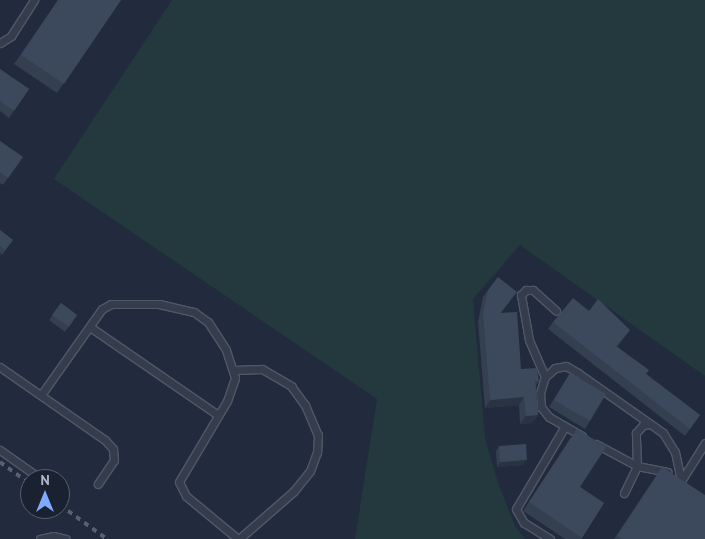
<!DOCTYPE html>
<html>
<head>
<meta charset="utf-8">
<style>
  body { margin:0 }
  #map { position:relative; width:705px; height:539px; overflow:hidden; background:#212b3d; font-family:"PT Sans",sans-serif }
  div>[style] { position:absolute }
  .green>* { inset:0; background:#23393e }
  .roads { filter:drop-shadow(1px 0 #505868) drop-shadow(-1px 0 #505868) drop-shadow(0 1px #505868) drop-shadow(0 -1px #505868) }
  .service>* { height:7px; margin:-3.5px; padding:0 3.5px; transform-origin:3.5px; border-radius:3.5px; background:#353d4d }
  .rail>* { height:4px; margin-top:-2px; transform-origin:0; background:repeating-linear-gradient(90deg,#566174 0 5px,transparent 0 10px) }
  .wall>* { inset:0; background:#343f50 }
  .shaded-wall>* { inset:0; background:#2a3341 }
  .building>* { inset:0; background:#3c495d }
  span { translate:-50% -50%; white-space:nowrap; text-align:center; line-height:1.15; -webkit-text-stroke:5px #1a2232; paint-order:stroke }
  .north { position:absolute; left:20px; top:469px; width:50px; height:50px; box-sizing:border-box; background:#1a2232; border:1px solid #565e6e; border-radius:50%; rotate:0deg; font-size:14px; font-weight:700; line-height:20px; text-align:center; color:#b0b8c9 }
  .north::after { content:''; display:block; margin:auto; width:18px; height:22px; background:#7fa9ff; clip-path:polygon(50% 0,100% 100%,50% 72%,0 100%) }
</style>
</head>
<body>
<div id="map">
  <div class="green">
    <i style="clip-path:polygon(172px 0,705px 0,705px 376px,520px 245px,473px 299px,485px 438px,498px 483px,515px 526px,525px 539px,355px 539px,377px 399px,54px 179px)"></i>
  </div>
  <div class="roads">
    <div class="service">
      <i style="left:0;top:43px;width:13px;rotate:-32deg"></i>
      <i style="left:11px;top:36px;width:43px;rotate:-57.4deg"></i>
      <i style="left:90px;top:327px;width:155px;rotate:34.5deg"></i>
      <i style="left:0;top:367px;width:128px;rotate:34.8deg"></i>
      <i style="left:105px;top:440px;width:12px;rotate:48deg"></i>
      <i style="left:113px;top:449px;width:11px;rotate:85deg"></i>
      <i style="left:114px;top:460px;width:29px;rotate:124deg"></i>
      <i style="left:234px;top:370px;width:28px;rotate:-2deg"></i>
      <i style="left:262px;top:369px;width:34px;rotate:30deg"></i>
      <i style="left:291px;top:386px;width:24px;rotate:54deg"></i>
      <i style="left:305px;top:405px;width:33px;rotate:67deg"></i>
      <i style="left:318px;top:435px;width:17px;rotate:93deg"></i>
      <i style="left:317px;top:452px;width:20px;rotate:110deg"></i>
      <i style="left:310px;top:471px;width:26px;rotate:129deg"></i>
      <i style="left:294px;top:491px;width:73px;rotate:138.9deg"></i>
      <i style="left:545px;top:377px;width:40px;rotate:-113.4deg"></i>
      <i style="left:529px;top:340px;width:46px;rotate:-100.1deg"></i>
      <i style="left:521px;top:295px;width:7px;rotate:-45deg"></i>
      <i style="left:526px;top:290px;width:7px"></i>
      <i style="left:533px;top:290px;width:31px;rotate:42deg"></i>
      <i style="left:41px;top:395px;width:105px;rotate:-54.7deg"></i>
      <i style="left:102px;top:309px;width:10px;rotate:-29deg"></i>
      <i style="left:111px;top:304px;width:48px"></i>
      <i style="left:159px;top:304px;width:36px;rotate:13deg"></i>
      <i style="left:194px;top:312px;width:17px;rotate:36deg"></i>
      <i style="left:208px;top:322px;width:33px;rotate:57deg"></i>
      <i style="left:226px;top:350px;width:29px;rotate:72deg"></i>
      <i style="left:235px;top:378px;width:24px;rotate:109deg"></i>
      <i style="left:227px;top:401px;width:94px;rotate:120.7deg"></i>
      <i style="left:179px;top:482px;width:16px;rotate:63deg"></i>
      <i style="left:186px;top:496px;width:67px;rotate:39.6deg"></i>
      <i style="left:582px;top:436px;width:38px;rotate:-150deg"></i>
      <i style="left:549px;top:417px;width:13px;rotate:-129deg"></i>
      <i style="left:541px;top:407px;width:14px;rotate:-94deg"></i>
      <i style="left:540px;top:393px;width:17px;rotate:-73deg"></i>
      <i style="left:545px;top:377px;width:13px;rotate:-42deg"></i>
      <i style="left:555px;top:368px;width:11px;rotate:-10deg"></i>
      <i style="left:566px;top:366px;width:14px;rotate:30deg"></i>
      <i style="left:578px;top:373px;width:104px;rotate:35.2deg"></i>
      <i style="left:663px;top:433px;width:22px;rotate:58deg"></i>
      <i style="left:675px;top:452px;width:30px;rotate:78deg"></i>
      <i style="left:596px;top:444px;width:47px;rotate:28.2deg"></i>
      <i style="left:637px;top:466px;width:31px;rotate:11deg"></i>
      <i style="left:0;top:450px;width:50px;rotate:35.3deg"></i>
      <i style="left:681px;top:481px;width:45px;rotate:-57.7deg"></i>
      <i style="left:624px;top:493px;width:30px;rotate:-64deg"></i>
      <i style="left:637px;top:466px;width:33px;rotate:-92deg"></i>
      <i style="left:636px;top:433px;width:11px;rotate:-49deg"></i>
      <i style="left:643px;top:425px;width:7px;rotate:-8deg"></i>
      <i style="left:40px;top:539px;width:13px;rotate:-13deg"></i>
      <i style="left:53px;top:536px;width:13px;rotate:13deg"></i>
      <i style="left:550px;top:539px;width:31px;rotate:-148deg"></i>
      <i style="left:524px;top:523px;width:16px;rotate:-120deg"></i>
      <i style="left:516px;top:509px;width:96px;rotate:-59.4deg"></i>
    </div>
  </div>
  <div class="rail">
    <i style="left:0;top:462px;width:37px;rotate:36deg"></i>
    <i style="left:60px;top:505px;width:58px;rotate:35.9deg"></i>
  </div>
  <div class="wall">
    <i style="clip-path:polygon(58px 0,121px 0,57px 93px,14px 64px)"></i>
    <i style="clip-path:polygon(0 69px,29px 89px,9px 118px,0 111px)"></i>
    <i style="clip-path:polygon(0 141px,23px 157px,3px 185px,0 183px)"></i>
    <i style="clip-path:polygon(0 230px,13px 240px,2px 255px,0 253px)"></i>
    <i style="clip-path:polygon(488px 290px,511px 300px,501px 313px,521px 369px,539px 381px,536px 385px,538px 415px,532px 423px,520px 424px,519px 405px,485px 408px,478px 322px,483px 297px)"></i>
    <i style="clip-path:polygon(61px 303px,77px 315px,65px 332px,49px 320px)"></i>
    <i style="clip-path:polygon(589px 311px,630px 330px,617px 347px,646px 374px,700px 415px,685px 436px,548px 329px,553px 322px)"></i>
    <i style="clip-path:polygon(570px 373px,590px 421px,585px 429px,549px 407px)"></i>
    <i style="clip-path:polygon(571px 437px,580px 487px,604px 503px,581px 539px,565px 539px,523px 511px)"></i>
    <i style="clip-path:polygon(499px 446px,523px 465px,497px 467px,496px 451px)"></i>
    <i style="clip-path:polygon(656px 476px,705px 539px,614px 539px)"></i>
  </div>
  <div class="shaded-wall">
    <i style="clip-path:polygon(524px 397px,519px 405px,485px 408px,490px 400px)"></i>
    <i style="clip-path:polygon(538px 415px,532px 423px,520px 424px,526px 416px)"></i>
    <i style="clip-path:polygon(527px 460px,523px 465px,497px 467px,500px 462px)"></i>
  </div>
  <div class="building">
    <i style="clip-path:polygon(58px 0,121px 0,64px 84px,21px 55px)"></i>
    <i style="clip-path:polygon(0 69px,29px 89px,14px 111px,0 101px)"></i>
    <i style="clip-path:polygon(0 141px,23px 157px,8px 178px,0 172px)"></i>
    <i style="clip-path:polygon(0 230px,13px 240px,5px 250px,0 246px)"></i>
    <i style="clip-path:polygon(498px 277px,517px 292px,500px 313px,517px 312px,521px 369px,537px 368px,539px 381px,535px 381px,538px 415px,526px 416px,524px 397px,490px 400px,483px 314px,488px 290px)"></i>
    <i style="clip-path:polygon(573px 298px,589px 311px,598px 299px,630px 330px,616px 346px,649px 370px,646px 374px,700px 415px,690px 429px,553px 322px)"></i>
    <i style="clip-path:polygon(61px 303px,77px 315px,69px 327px,52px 315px)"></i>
    <i style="clip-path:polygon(570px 373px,606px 394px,590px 421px,554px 400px)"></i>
    <i style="clip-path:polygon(577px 429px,606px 447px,580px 487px,604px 503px,582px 538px,529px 502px)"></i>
    <i style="clip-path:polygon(526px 444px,527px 460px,500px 462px,499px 446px)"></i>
    <i style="clip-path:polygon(662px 467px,705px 495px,705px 539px,622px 539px,617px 536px)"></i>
  </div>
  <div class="north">N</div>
</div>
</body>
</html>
